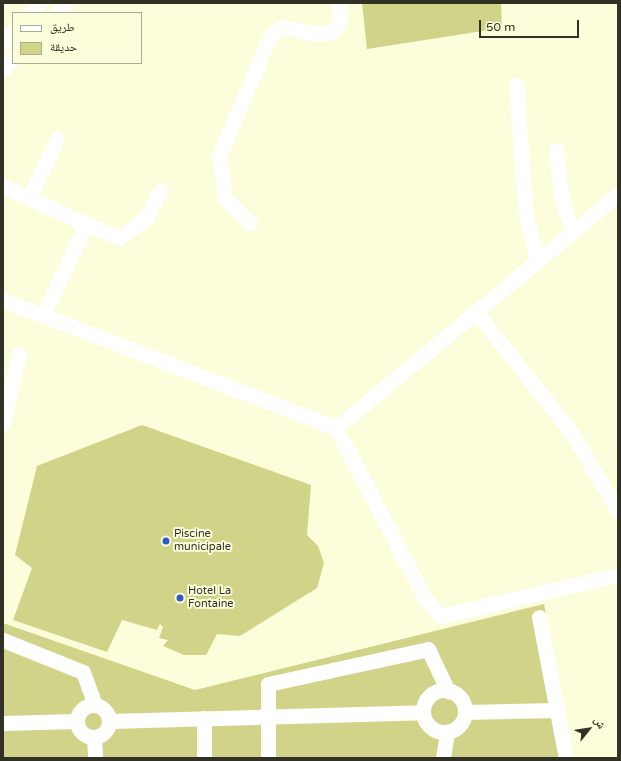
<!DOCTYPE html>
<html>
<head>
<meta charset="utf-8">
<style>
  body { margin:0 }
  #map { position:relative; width:621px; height:761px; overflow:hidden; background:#fbfddb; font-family:"Varela Round","Noto Naskh Arabic",sans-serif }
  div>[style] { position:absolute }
  .green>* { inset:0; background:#d1d488 }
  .minor>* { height:15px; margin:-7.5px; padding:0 7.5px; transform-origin:7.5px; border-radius:7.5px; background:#fff }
  .minor>.ring { margin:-7.5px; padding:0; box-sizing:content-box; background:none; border:15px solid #fff; border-radius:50% }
  .dots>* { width:11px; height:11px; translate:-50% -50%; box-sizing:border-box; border:2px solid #fbfddb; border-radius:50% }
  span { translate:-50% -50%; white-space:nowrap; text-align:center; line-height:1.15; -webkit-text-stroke:4px #fbfddb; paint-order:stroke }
  .poi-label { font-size:11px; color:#313225 }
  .left { translate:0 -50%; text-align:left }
  .frame { position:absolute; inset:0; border:4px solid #313225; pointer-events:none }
  .legend { position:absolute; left:12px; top:12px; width:130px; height:52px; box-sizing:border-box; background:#fbfddb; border:1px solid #aaac92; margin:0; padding:5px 7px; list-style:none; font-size:12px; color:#313225 }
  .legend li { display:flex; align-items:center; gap:8px; height:20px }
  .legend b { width:20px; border:1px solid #aaac92 }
  .north { position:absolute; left:569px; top:709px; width:40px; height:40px; -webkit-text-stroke:3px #fbfddb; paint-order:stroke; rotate:60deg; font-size:11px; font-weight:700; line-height:16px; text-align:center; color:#313225 }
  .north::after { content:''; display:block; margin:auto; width:14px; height:18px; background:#313225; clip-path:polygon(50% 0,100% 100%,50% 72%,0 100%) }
  .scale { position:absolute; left:479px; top:20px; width:100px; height:18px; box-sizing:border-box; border:2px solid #313225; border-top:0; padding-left:5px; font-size:12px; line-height:14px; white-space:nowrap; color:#313225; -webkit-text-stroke:3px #fbfddb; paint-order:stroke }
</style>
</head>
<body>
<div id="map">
  <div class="green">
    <i style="clip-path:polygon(362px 3px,501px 3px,502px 28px,367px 49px)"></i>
    <i style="clip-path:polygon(142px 425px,311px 485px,307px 535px,318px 546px,324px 563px,317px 588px,240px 636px,217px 634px,206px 655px,184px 655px,163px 646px,168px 640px,159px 638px,163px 627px,160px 624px,157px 630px,122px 620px,107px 652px,13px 620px,32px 568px,15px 555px,37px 466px)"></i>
    <i style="clip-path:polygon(544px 604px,572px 758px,3px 758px,3px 623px,195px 690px)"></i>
  </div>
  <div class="minor">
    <i style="left:30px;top:13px;width:14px;rotate:-45deg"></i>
    <i style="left:56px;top:13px;width:14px;rotate:-45deg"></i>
    <i style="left:3px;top:43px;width:15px;rotate:-48deg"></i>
    <i style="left:3px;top:70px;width:15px;rotate:-48deg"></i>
    <i style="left:516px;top:85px;width:131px;rotate:85.6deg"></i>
    <i style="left:526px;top:216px;width:44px;rotate:75.7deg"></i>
    <i style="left:556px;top:150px;width:47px;rotate:83.9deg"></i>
    <i style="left:561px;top:197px;width:36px;rotate:72deg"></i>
    <i style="left:3px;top:186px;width:91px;rotate:24.6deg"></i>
    <i style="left:86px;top:224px;width:101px;rotate:115.3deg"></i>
    <i style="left:29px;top:197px;width:64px;rotate:-64.2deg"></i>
    <i style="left:250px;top:223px;width:35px;rotate:-135deg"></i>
    <i style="left:225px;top:198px;width:42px;rotate:-98.1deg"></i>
    <i style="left:219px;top:156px;width:130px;rotate:-67deg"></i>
    <i style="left:270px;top:36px;width:15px;rotate:-37deg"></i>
    <i style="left:282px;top:27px;width:36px;rotate:11deg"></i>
    <i style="left:317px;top:34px;width:15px;rotate:-8deg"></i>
    <i style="left:332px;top:32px;width:14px;rotate:-56deg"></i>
    <i style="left:340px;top:20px;width:17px;rotate:-93deg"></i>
    <i style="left:86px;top:224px;width:37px;rotate:22deg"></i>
    <i style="left:120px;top:238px;width:33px;rotate:-38deg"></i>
    <i style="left:146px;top:218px;width:31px;rotate:-63deg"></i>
    <i style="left:3px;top:300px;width:357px;rotate:21deg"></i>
    <i style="left:336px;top:428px;width:192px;rotate:62.4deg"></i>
    <i style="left:425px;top:598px;width:23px;rotate:50deg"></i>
    <i style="left:440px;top:616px;width:183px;rotate:-13deg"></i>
    <i style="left:476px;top:312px;width:153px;rotate:51.6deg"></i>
    <i style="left:571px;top:432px;width:92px;rotate:59.3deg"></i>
    <i style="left:3px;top:423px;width:71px;rotate:-76.9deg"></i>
    <i style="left:336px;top:428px;width:366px;rotate:-39.7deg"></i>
    <i style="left:539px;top:617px;width:144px;rotate:79.2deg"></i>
    <i style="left:3px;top:640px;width:86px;rotate:21.8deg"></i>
    <i style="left:83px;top:672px;width:35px;rotate:70deg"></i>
    <i class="ring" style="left:423px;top:690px;width:27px;height:27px"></i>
    <i class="ring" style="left:77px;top:705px;width:17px;height:17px"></i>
    <i style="left:465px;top:712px;width:93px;rotate:-1.2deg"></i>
    <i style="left:109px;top:721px;width:314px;rotate:-1.6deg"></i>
    <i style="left:3px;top:723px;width:74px;rotate:-1.5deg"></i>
    <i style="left:94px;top:737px;width:21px;rotate:87deg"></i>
    <i style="left:204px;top:758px;width:40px;rotate:-90deg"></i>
    <i style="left:268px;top:758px;width:74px;rotate:-90deg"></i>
    <i style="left:268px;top:684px;width:164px;rotate:-12.3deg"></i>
    <i style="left:428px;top:649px;width:47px;rotate:64.5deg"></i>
    <i style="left:443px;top:758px;width:26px;rotate:-81deg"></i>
  </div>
  <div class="dots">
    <i style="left:166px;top:541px;background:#315bcb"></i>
    <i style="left:180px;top:598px;background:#315bcb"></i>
  </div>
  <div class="poi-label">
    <span class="left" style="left:174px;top:541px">Piscine<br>municipale</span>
    <span class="left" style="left:188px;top:598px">Hotel La<br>Fontaine</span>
  </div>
  <div class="frame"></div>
  <ul class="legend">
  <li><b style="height:5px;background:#fff"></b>طريق</li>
  <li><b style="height:11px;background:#d1d488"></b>حديقة</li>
  </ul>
  <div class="north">ش</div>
  <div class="scale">50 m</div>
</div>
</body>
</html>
